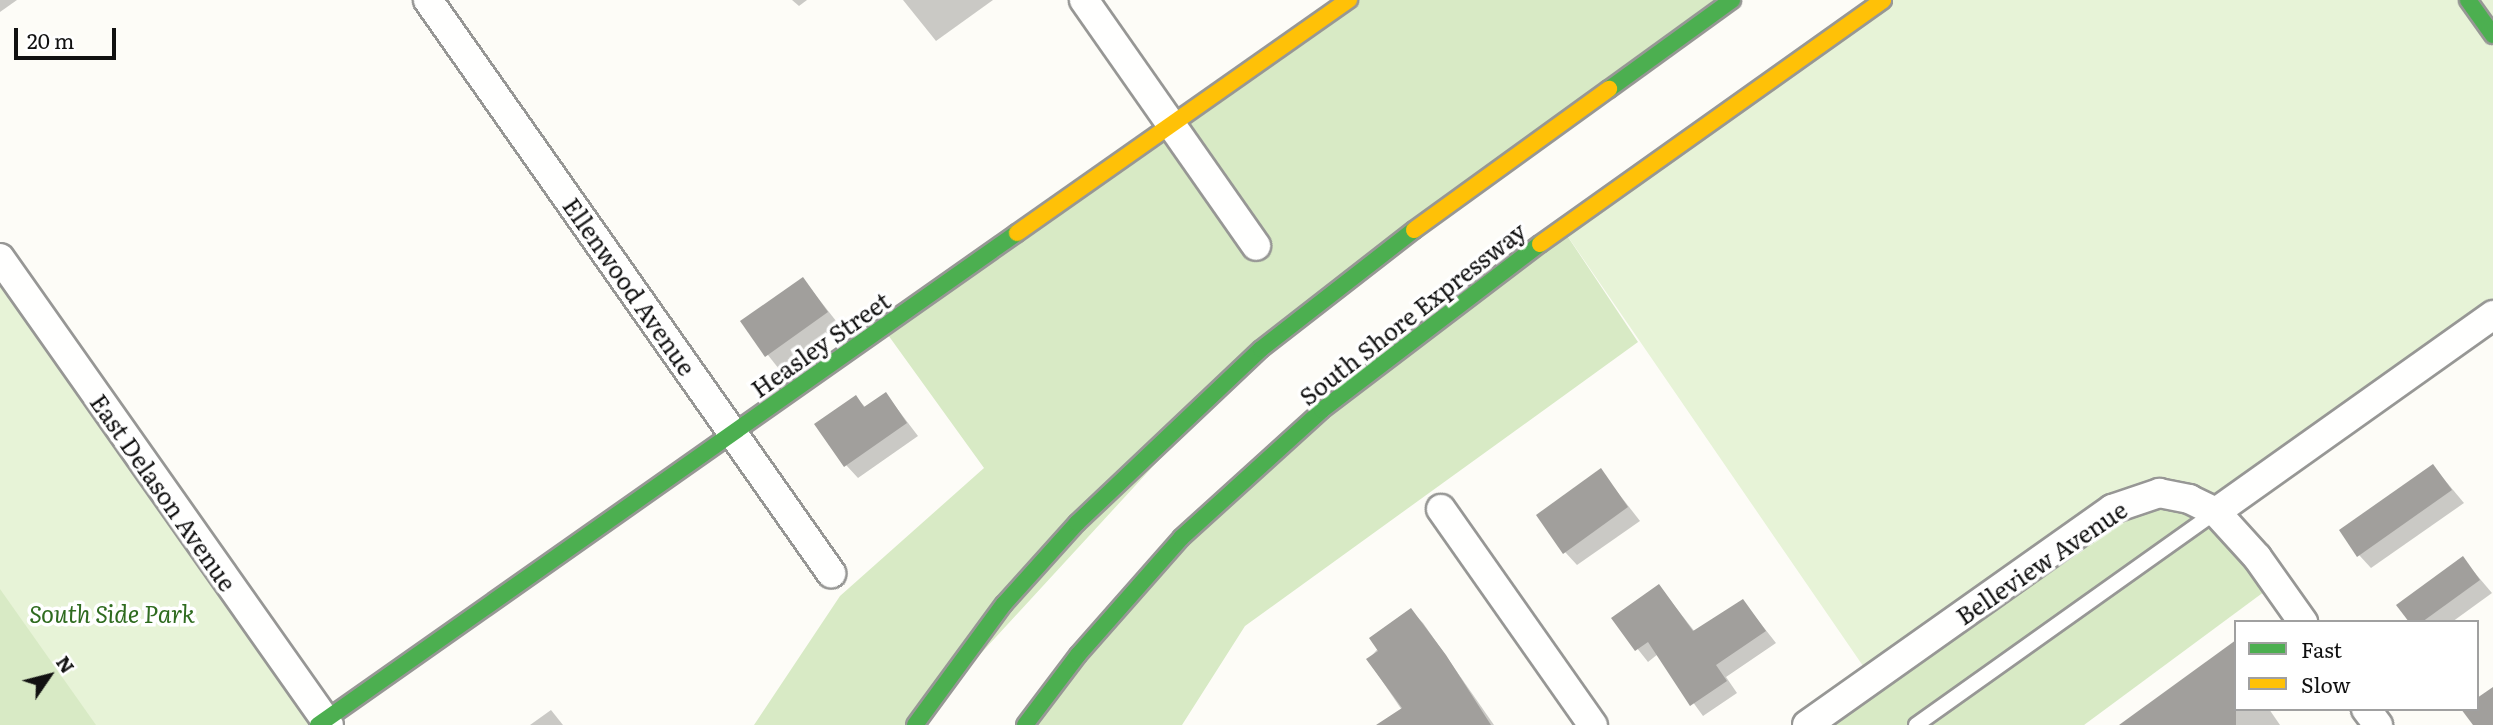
<!DOCTYPE html>
<html>
<head>
<meta charset="utf-8">
<style>
  body { margin:0 }
  #map { position:relative; width:2493px; height:725px; overflow:hidden; background:#fdfcf7; font-family:Literata,serif }
  div>[style] { position:absolute }
  .green>* { inset:0; background:#e7f3d7 }
  .forest>* { inset:0; background:#d8eac5 }
  .shadow>* { inset:0; background:#0003 }
  .building>* { inset:0; background:#a19f9c }
  .roads { filter:drop-shadow(2px 0 #979795) drop-shadow(-2px 0 #979795) drop-shadow(0 2px #979795) drop-shadow(0 -2px #979795) }
  .lane>* { height:14px; margin:-7px; padding:0 7px; transform-origin:7px; border-radius:7px; background:#fffffe }
  .street>* { height:28px; margin:-14px; padding:0 14px; transform-origin:14px; border-radius:14px; background:#fffffe }
  .fast>* { height:16px; margin:-8px; padding:0 8px; transform-origin:8px; border-radius:8px; background:#4caf50 }
  .slow>* { height:16px; margin:-8px; padding:0 8px; transform-origin:8px; border-radius:8px; background:#ffc107 }
  span { translate:-50% -50%; white-space:nowrap; text-align:center; line-height:1.15; -webkit-text-stroke:7px #fff; paint-order:stroke }
  .street-label { font-size:24px; color:#111 }
  .park-label { font-size:24px; color:#2f6b1f; font-style:italic }
  .legend { position:absolute; left:2234px; top:620px; width:245px; height:91px; box-sizing:border-box; background:#fff; border:2px solid #a0a0a0; margin:0; padding:9px 12px; list-style:none; font-size:21px; color:#111 }
  .legend li { display:flex; align-items:center; gap:14px; height:35px }
  .legend b { width:35px; border:2px solid #a0a0a0 }
  .north { position:absolute; left:14px; top:641px; width:70px; height:70px; -webkit-text-stroke:5px #fff; paint-order:stroke; rotate:55deg; font-size:19px; font-weight:700; line-height:28px; text-align:center; color:#111 }
  .north::after { content:''; display:block; margin:auto; width:24px; height:32px; background:#111; clip-path:polygon(50% 0,100% 100%,50% 72%,0 100%) }
  .scale { position:absolute; left:14px; top:28px; width:102px; height:32px; box-sizing:border-box; border:4px solid #111; border-top:0; padding-left:9px; font-size:21px; line-height:24px; white-space:nowrap; color:#111; -webkit-text-stroke:5px #fff; paint-order:stroke }
</style>
</head>
<body>
<div id="map">
  <div class="green">
    <i style="clip-path:polygon(1884px 0,2493px 0,2493px 315px,2217px 512px,2084px 725px,1872px 679px,1562px 228px)"></i>
    <i style="clip-path:polygon(0 258px,318px 725px,0 725px)"></i>
  </div>
  <div class="forest">
    <i style="clip-path:polygon(1349px 0,1732px 0,1261px 349px,915px 725px,754px 725px,840px 596px,984px 468px,883px 328px)"></i>
    <i style="clip-path:polygon(1562px 228px,1638px 342px,1245px 626px,1182px 725px,1025px 725px,1181px 538px)"></i>
    <i style="clip-path:polygon(2189px 499px,2276px 583px,2084px 725px,1807px 725px,2112px 509px)"></i>
    <i style="clip-path:polygon(0 589px,96px 725px,0 725px)"></i>
  </div>
  <div class="shadow">
    <i style="clip-path:polygon(0 0,17px 0,0 12px)"></i>
    <i style="clip-path:polygon(792px 0,807px 0,799px 6px)"></i>
    <i style="clip-path:polygon(903px 0,993px 0,936px 41px)"></i>
    <i style="clip-path:polygon(803px 279px,840px 326px,779px 369px,742px 322px)"></i>
    <i style="clip-path:polygon(886px 394px,918px 436px,858px 478px,846px 465px,856px 397px,866px 408px)"></i>
    <i style="clip-path:polygon(2433px 466px,2464px 503px,2371px 568px,2359px 555px)"></i>
    <i style="clip-path:polygon(1601px 471px,1640px 521px,1577px 565px,1565px 552px)"></i>
    <i style="clip-path:polygon(2463px 559px,2492px 593px,2452px 622px,2411px 622px)"></i>
    <i style="clip-path:polygon(1659px 586px,1695px 632px,1743px 601px,1776px 643px,1726px 677px,1737px 693px,1703px 716px,1658px 654px,1648px 662px,1614px 619px)"></i>
    <i style="clip-path:polygon(1411px 611px,1423px 623px,1494px 725px,1412px 725px,1368px 660px)"></i>
    <i style="clip-path:polygon(2236px 709px,2269px 709px,2280px 725px,2133px 725px)"></i>
    <i style="clip-path:polygon(551px 710px,563px 725px,530px 725px)"></i>
  </div>
  <div class="building">
    <i style="clip-path:polygon(803px 277px,828px 312px,765px 357px,740px 321px)"></i>
    <i style="clip-path:polygon(886px 392px,907px 423px,844px 467px,814px 424px,856px 395px,864px 407px)"></i>
    <i style="clip-path:polygon(2433px 464px,2452px 490px,2357px 557px,2339px 530px)"></i>
    <i style="clip-path:polygon(1601px 468px,1628px 507px,1563px 554px,1536px 515px)"></i>
    <i style="clip-path:polygon(2463px 556px,2480px 580px,2422px 622px,2409px 622px,2396px 605px)"></i>
    <i style="clip-path:polygon(1659px 584px,1693px 631px,1743px 599px,1766px 631px,1716px 665px,1727px 681px,1690px 706px,1648px 642px,1635px 651px,1611px 618px)"></i>
    <i style="clip-path:polygon(1411px 608px,1446px 655px,1491px 725px,1376px 725px,1402px 708px,1366px 659px,1378px 651px,1369px 638px)"></i>
    <i style="clip-path:polygon(2236px 640px,2236px 725px,2119px 725px)"></i>
    <i style="clip-path:polygon(2493px 687px,2493px 725px,2473px 725px,2461px 709px,2477px 709px,2477px 698px)"></i>
  </div>
  <div class="roads">
    <div class="lane">
      <i style="left:1916px;top:725px;width:368px;rotate:-35.4deg"></i>
    </div>
    <div class="street">
      <i style="left:428px;top:0;width:701px;rotate:54.88deg"></i>
      <i style="left:1084px;top:0;width:300px;rotate:55deg"></i>
      <i style="left:0;top:258px;width:571px;rotate:54.84deg"></i>
      <i style="left:1441px;top:509px;width:264px;rotate:54.9deg"></i>
      <i style="left:2216px;top:512px;width:340px;rotate:-35.4deg"></i>
      <i style="left:2366px;top:709px;width:20px;rotate:53deg"></i>
      <i style="left:1807px;top:725px;width:374px;rotate:-35.3deg"></i>
      <i style="left:2112px;top:509px;width:50px;rotate:-18.8deg"></i>
      <i style="left:2159px;top:493px;width:31px;rotate:11deg"></i>
      <i style="left:2189px;top:499px;width:30px;rotate:26deg"></i>
      <i style="left:2216px;top:512px;width:61px;rotate:47.7deg"></i>
      <i style="left:2257px;top:557px;width:80px;rotate:54.7deg"></i>
    </div>
    <div class="fast">
      <i style="left:2468px;top:0;width:43px;rotate:54.5deg"></i>
      <i style="left:1609px;top:89px;width:152px;rotate:-35.9deg"></i>
      <i style="left:318px;top:725px;width:855px;rotate:-35.14deg"></i>
      <i style="left:915px;top:725px;width:150px;rotate:-53.7deg"></i>
      <i style="left:1004px;top:604px;width:109px;rotate:-48deg"></i>
      <i style="left:1077px;top:523px;width:253px;rotate:-43.4deg"></i>
      <i style="left:1261px;top:349px;width:194px;rotate:-37.9deg"></i>
      <i style="left:1025px;top:725px;width:88px;rotate:-52.9deg"></i>
      <i style="left:1078px;top:655px;width:156px;rotate:-48.6deg"></i>
      <i style="left:1181px;top:538px;width:190px;rotate:-42.2deg"></i>
      <i style="left:1322px;top:410px;width:274px;rotate:-37.3deg"></i>
    </div>
    <div class="slow">
      <i style="left:1414px;top:230px;width:241px;rotate:-35.9deg"></i>
      <i style="left:1017px;top:233px;width:406px;rotate:-35.1deg"></i>
      <i style="left:1540px;top:244px;width:421px;rotate:-35.4deg"></i>
    </div>
  </div>
  <div class="street-label">
    <span style="left:630px;top:286px;rotate:55deg">Ellenwood Avenue</span>
    <span style="left:1412px;top:313px;rotate:-38deg">South Shore Expressway</span>
    <span style="left:820px;top:344px;rotate:-35deg">Heasley Street</span>
    <span style="left:164px;top:492px;rotate:55deg">East Delason Avenue</span>
    <span style="left:2041px;top:562px;rotate:-34deg">Belleview Avenue</span>
  </div>
  <div class="park-label">
    <span style="left:112px;top:613px">South Side Park</span>
  </div>
  <ul class="legend">
  <li><b style="height:9px;background:#4caf50"></b>Fast</li>
  <li><b style="height:9px;background:#ffc107"></b>Slow</li>
  </ul>
  <div class="north">N</div>
  <div class="scale">20 m</div>
</div>
</body>
</html>
